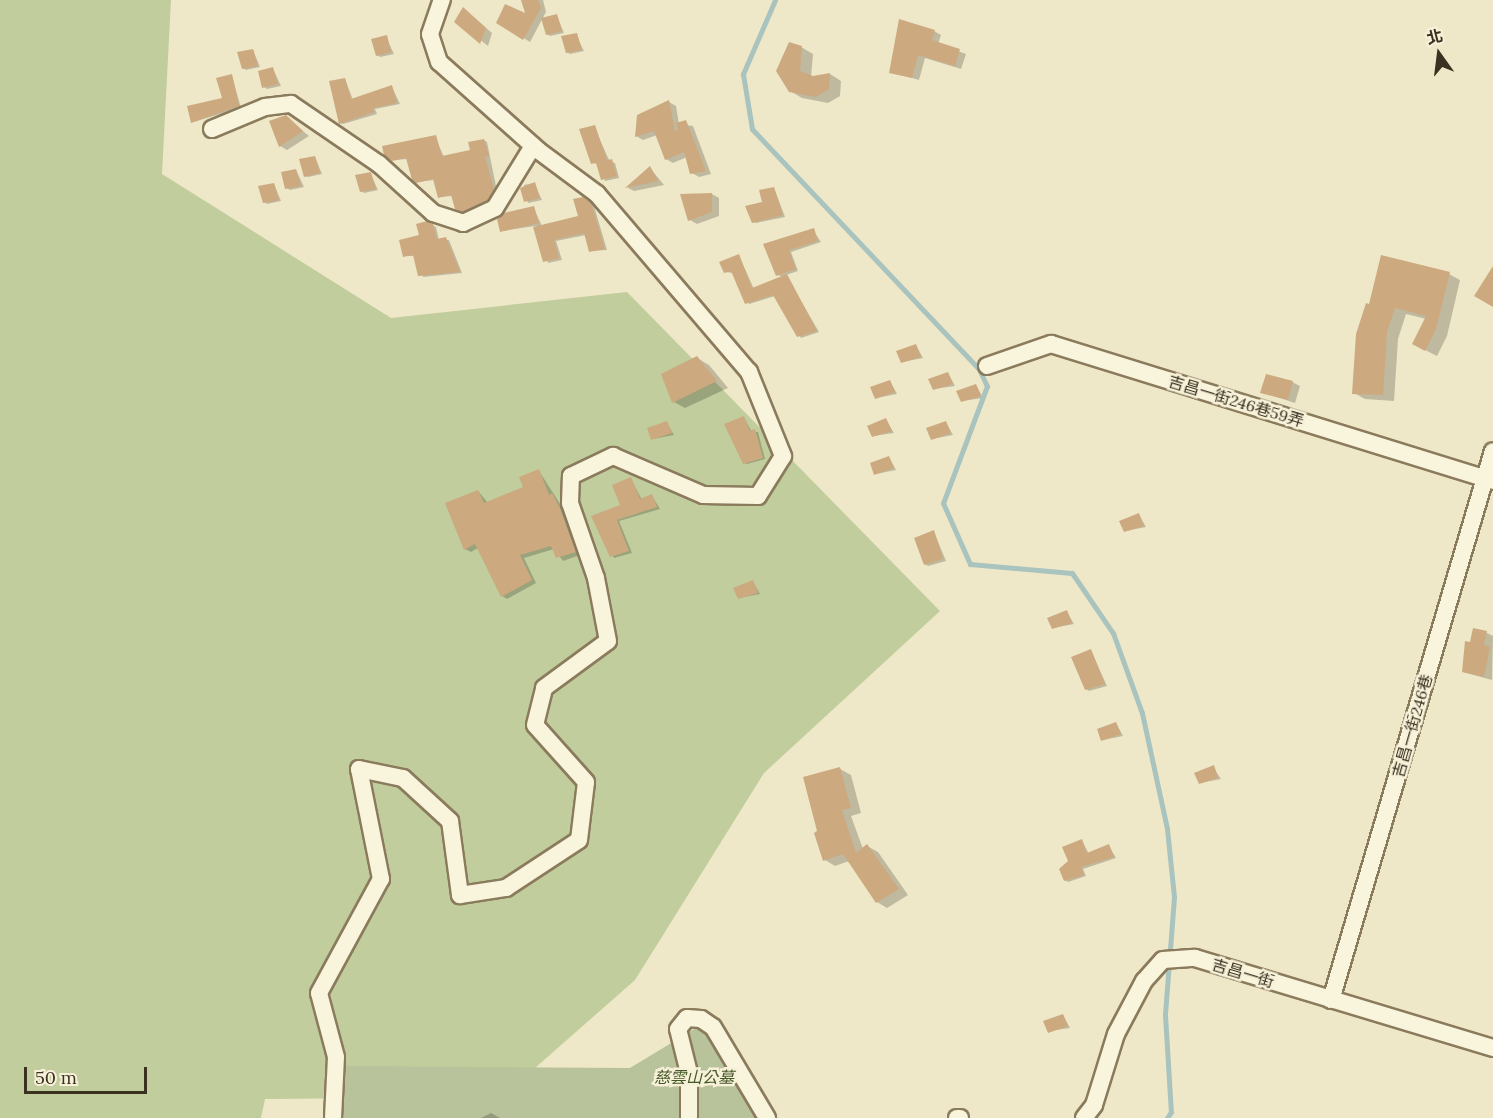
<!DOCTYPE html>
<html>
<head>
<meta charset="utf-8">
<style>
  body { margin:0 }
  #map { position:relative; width:1493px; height:1118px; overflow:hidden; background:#efe8c8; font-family:Lora,"Noto Sans TC",serif }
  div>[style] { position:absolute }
  .green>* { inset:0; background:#c1cd9c }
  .cemetery>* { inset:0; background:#b8c29b }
  .shadow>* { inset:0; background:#0003 }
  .stream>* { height:5px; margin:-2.5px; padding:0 2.5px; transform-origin:2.5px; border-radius:2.5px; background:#a9c3be }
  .building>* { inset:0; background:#cca97f }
  .roads { filter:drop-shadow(2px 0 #8b7b5d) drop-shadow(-2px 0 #8b7b5d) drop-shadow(0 2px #8b7b5d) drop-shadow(0 -2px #8b7b5d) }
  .minor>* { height:16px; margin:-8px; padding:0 8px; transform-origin:8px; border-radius:8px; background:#f9f4dc }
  span { translate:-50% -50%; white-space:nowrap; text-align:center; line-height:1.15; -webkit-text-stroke:5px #f6f1d8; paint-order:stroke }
  .street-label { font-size:16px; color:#3b3120 }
  .park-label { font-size:16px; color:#455827; font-style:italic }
  .north { position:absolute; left:1409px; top:24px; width:60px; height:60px; -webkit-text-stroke:4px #f6f1d8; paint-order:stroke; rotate:346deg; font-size:16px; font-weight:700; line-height:24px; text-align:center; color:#3b3120 }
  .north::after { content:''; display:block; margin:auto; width:21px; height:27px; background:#3b3120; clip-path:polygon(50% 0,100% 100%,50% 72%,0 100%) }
  .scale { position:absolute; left:24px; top:1067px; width:123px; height:27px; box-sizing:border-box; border:3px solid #3b3120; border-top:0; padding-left:8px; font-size:18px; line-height:21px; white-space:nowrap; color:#3b3120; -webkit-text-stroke:4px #f6f1d8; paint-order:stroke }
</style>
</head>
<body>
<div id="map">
  <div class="green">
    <i style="clip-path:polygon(0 0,171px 0,162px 174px,391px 318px,627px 292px,940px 611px,764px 773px,635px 980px,502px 1097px,265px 1099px,261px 1118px,0 1118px)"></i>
  </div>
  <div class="cemetery">
    <i style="clip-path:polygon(714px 1017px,758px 1118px,323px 1118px,340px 1066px,630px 1068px)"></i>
  </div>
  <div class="shadow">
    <i style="clip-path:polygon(523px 0,543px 0,546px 12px,530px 42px,498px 22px,527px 15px)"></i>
    <i style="clip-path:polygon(464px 9px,492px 33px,488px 46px,456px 21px)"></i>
    <i style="clip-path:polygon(557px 16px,564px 33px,550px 36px,547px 34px)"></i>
    <i style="clip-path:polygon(934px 31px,941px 35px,938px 44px,966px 54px,961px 69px,925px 58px,919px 80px,891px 72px)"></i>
    <i style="clip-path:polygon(576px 35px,584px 51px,570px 54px,567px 52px)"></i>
    <i style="clip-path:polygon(386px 37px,394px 54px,380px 57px,377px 55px)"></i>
    <i style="clip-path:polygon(801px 47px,813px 54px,811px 77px,830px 74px,841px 81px,840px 96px,828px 103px,802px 98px,790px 91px)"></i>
    <i style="clip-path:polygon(253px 50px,260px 67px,246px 70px,243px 68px)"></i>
    <i style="clip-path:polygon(273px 69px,281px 86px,267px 89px,264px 87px)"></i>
    <i style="clip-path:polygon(232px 76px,241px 108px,193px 122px,223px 99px)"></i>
    <i style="clip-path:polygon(345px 79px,353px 100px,392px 87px,400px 104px,375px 109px,377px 114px,343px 124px,340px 123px)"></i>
    <i style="clip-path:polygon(669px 102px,676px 106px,679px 124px,693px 126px,711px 174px,699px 177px,692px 173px,687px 157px,673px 163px,666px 159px,657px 135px,643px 140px,636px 136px)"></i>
    <i style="clip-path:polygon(286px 117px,309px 136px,287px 150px,280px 146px)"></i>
    <i style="clip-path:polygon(594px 127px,610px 162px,615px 163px,619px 178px,605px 181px,598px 164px,592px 163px)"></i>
    <i style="clip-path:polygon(435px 137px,444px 157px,472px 151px,484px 140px,487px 142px,497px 191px,491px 201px,466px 213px,460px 210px,453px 196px,439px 197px,434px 180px,417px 182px,408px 159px,393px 160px)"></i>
    <i style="clip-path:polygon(315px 157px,322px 174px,308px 177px,305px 176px)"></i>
    <i style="clip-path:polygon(650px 168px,664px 185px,634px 191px,628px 188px)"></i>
    <i style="clip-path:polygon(296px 170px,304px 187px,290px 190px,287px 188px)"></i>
    <i style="clip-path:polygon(370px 173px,378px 190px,364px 193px,361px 191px)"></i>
    <i style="clip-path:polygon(534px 183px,542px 200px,528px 203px,524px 185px)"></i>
    <i style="clip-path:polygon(274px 184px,281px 201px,267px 204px,264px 202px)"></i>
    <i style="clip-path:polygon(774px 188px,785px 217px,756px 223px,753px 222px)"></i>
    <i style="clip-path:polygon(712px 194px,719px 198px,719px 216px,697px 224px,690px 220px)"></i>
    <i style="clip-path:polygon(587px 200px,594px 206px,607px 250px,590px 251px,586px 235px,556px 241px,562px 260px,548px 263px,535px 226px,502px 231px,533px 207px,542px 226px,579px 218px)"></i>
    <i style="clip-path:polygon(427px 223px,436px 227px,439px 240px,449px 240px,462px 273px,423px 277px,415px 256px,404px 256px)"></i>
    <i style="clip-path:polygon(813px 230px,821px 242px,791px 252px,798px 271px,786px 275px,819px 332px,801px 338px,775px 296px,749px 304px,733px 273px,725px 272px,739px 256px,754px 289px,783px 277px,778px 275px,765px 245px)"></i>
    <i style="clip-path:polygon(1449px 274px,1460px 280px,1447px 336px,1437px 356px,1425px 350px,1426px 319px,1406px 314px,1398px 339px,1394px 401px,1365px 399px,1354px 393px,1370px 306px)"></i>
    <i style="clip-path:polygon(916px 345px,923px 358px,902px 362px)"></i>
    <i style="clip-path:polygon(697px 358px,709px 365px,728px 388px,685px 408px,674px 402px)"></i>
    <i style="clip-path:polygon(948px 373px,955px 386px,934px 389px)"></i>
    <i style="clip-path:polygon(890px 381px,897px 394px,876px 398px)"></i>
    <i style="clip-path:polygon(1292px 382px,1300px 386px,1295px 403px,1262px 392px)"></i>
    <i style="clip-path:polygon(976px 385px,983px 398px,962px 401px)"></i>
    <i style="clip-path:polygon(744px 418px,752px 432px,758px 432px,765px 459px,747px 464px,744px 463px)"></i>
    <i style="clip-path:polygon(886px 420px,894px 433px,873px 436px)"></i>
    <i style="clip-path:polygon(666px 422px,674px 435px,653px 439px)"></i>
    <i style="clip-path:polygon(946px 423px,953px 435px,932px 439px)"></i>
    <i style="clip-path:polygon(889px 457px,896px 470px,876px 474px)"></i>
    <i style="clip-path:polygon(539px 471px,564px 510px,580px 555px,563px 561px,554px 549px,524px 558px,536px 583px,507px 599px,502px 596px,478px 548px,471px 552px,465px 549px,478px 491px,488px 503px,525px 488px)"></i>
    <i style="clip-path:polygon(631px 479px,642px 500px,652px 496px,660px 509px,619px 521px,632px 553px,614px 558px,593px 516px,622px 505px)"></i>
    <i style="clip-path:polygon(1139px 515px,1146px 527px,1125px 531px)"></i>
    <i style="clip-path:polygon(934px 532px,946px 561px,928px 566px,925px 564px)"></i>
    <i style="clip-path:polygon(753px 582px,760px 594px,739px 598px)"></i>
    <i style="clip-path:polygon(1067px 612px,1074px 624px,1053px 628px)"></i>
    <i style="clip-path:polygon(1487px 633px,1493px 636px,1492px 680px,1463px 672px,1471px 644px)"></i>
    <i style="clip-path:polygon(1091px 651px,1107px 686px,1089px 691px,1086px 689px)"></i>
    <i style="clip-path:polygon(1116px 723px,1123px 736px,1103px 740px)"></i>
    <i style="clip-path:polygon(1213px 767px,1221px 779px,1200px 783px)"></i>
    <i style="clip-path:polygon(840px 769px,851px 775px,861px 813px,851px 816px,863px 849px,867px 846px,878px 852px,908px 895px,887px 908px,877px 902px,849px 861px,835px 866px,825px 860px)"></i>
    <i style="clip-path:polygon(1082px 841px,1089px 854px,1109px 846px,1116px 858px,1083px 869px,1086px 876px,1068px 882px,1065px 880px,1070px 861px)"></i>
    <i style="clip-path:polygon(1063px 1015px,1070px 1028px,1049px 1031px)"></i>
    <i style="clip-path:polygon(491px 1113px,500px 1118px,481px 1118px)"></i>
  </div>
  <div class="stream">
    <i style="left:775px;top:0;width:81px;rotate:113.4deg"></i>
    <i style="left:743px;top:74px;width:56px;rotate:80.7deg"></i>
    <i style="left:752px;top:129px;width:330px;rotate:46.6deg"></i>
    <i style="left:979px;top:369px;width:19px;rotate:65deg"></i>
    <i style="left:987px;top:386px;width:125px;rotate:110.6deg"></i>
    <i style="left:943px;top:503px;width:67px;rotate:66.1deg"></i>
    <i style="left:970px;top:564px;width:102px;rotate:5deg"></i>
    <i style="left:1072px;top:573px;width:73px;rotate:55.7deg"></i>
    <i style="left:1113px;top:633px;width:85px;rotate:70.1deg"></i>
    <i style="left:1142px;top:713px;width:119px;rotate:77.8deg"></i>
    <i style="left:1167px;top:829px;width:68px;rotate:84.1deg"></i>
    <i style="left:1174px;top:897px;width:118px;rotate:94.4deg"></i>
    <i style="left:1165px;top:1015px;width:97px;rotate:86.5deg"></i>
    <i style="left:1171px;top:1112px;width:7px;rotate:124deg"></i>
  </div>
  <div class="building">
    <i style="clip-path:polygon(521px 0,538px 0,541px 8px,523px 40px,496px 23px,505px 4px,525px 13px)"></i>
    <i style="clip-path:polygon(463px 7px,486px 28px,480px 44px,454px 22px)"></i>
    <i style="clip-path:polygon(557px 14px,562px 31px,546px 35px,541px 18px)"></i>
    <i style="clip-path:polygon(899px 19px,935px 30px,932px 40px,960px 49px,955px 66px,918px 55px,912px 78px,889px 73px)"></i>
    <i style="clip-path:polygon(577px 33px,582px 50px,566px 53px,561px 36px)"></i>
    <i style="clip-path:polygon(387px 35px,391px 52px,376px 56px,371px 39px)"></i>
    <i style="clip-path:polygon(789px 42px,802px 46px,800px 71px,813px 76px,830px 73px,829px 89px,816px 97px,789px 92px,776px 71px)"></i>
    <i style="clip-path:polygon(253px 49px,258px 66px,242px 69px,237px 52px)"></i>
    <i style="clip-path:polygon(273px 67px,278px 84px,262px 88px,258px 71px)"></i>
    <i style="clip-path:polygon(232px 74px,239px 106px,191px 123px,187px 106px,222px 98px,216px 78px)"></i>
    <i style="clip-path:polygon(345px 78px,351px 99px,392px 85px,397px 103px,373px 108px,374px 112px,339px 124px,329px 81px)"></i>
    <i style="clip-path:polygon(669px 100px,675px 132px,678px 130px,676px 123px,686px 120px,706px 171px,690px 174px,684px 152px,665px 160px,654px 131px,635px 137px,637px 115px)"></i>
    <i style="clip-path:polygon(286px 115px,303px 131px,279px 147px,269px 121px)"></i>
    <i style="clip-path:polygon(595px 125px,607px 160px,591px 164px,579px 129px)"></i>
    <i style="clip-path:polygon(436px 135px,442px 156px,470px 150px,468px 142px,484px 139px,489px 156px,485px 157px,494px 189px,488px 200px,462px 212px,455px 209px,451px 195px,438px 198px,433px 179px,416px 183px,412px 180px,406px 158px,392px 161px,384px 155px,382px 146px)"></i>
    <i style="clip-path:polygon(315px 156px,320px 173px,304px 177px,299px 159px)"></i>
    <i style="clip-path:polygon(612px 159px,617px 176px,601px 180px,596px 163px)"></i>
    <i style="clip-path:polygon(650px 166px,658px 181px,625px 188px)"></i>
    <i style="clip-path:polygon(296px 169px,301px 186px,285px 189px,281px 172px)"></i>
    <i style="clip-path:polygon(371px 172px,376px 189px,360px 192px,355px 175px)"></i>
    <i style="clip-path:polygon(535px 182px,540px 198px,524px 202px,520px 188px)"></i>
    <i style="clip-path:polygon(274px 183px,279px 200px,263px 203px,258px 186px)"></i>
    <i style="clip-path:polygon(774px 187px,783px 215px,752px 223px,745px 206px,762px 202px,759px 190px)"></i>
    <i style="clip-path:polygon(712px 193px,712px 212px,688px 221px,680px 194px)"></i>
    <i style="clip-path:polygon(583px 197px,591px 203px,605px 249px,589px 252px,584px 233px,554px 240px,559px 258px,543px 262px,533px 227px,578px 216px,573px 199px)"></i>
    <i style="clip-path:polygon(534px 206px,539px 223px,500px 232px,497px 219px,504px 213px)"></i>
    <i style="clip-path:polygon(427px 221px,433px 224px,437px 239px,446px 237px,460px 272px,418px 276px,413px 255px,403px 257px,399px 240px,419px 235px,416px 224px)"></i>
    <i style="clip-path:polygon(814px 228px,818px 241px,789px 250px,796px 269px,776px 276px,763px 244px)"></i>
    <i style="clip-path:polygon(739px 254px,752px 288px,787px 274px,817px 331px,797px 337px,773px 295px,745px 304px,731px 271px,724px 273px,719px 262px)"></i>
    <i style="clip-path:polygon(1381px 255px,1450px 272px,1436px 329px,1425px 351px,1412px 344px,1426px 316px,1395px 308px,1387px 332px,1383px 395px,1352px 394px,1356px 334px,1366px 303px,1369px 304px)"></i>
    <i style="clip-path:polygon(1493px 266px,1493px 307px,1474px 296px)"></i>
    <i style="clip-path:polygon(916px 344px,921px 357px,901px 363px,896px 351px)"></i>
    <i style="clip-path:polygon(697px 356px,717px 381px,672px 403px,661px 374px)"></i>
    <i style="clip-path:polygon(948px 372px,953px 384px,933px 390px,928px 379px)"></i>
    <i style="clip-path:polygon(1266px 374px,1293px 381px,1288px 400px,1260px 393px)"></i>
    <i style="clip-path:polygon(890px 380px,895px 392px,875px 399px,870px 387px)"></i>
    <i style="clip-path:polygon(976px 384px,981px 396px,961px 402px,956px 391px)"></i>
    <i style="clip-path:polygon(744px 416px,750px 431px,755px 429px,763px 458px,743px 464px,724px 424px)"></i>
    <i style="clip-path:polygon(886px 418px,892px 431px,872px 437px,867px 426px)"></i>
    <i style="clip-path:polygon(667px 421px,672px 433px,651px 440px,647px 428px)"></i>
    <i style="clip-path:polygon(946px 421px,951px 433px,931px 440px,926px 428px)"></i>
    <i style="clip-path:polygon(889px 456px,894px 468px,874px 475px,870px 463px)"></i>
    <i style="clip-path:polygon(539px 469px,549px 495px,552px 493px,559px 506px,576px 552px,556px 558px,551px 546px,520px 555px,532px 580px,501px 597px,475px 544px,464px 550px,445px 503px,478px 490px,484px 503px,523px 487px,519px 477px)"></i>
    <i style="clip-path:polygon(631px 477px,640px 499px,652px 494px,657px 507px,617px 520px,629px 551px,610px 557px,591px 516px,620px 505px,612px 485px)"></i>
    <i style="clip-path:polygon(1139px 513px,1144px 526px,1124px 532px,1119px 521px)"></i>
    <i style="clip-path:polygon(934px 530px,943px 559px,924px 565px,914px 538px)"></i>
    <i style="clip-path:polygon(753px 580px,758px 593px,738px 599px,733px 588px)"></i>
    <i style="clip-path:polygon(1067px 610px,1072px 623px,1052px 629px,1047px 618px)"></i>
    <i style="clip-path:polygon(1473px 628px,1487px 631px,1484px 645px,1490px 647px,1484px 677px,1462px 672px,1465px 641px,1470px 642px)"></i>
    <i style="clip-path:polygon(1091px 649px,1105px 684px,1085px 690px,1071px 657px)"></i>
    <i style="clip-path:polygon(1116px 722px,1121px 734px,1101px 741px,1097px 729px)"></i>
    <i style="clip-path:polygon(1214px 765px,1218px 778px,1199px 784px,1194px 773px)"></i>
    <i style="clip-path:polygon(840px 767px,851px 808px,842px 810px,856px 853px,867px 844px,899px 889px,876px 903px,843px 854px,823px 861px,814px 833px,817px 831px,803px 777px)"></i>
    <i style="clip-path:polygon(1082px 839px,1087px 853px,1109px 844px,1114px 857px,1081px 867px,1084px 875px,1064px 881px,1059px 869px,1068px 861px,1062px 847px)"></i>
    <i style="clip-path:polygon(1063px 1014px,1068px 1026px,1048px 1033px,1043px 1021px)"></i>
  </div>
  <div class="roads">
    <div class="minor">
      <i style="left:212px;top:129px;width:57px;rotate:-22.5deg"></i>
      <i style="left:265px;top:107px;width:26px;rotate:-7deg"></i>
      <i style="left:291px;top:104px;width:107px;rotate:34.3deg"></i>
      <i style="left:379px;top:164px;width:73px;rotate:42.2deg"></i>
      <i style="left:433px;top:213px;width:32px;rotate:18deg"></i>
      <i style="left:463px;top:223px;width:35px;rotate:-25deg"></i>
      <i style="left:495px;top:208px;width:73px;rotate:-58.5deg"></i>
      <i style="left:987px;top:366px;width:68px;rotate:-19deg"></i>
      <i style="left:1051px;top:344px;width:463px;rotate:17.2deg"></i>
      <i style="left:1331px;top:1000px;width:572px;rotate:-73.56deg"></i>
      <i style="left:333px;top:1118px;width:61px;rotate:-87.2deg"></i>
      <i style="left:336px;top:1057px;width:66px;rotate:-104.9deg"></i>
      <i style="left:319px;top:993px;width:130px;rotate:-61.5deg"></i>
      <i style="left:381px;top:879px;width:112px;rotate:-101.3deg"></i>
      <i style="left:359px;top:769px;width:45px;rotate:11.6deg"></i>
      <i style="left:403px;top:778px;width:64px;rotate:42.5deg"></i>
      <i style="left:450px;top:821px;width:75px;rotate:82.3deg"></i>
      <i style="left:460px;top:895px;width:47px;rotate:-8.7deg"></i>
      <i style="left:506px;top:888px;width:87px;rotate:-33.3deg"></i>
      <i style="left:579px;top:840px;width:58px;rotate:-83.1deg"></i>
      <i style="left:586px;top:782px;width:76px;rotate:-131.8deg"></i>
      <i style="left:535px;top:725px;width:38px;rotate:-76deg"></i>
      <i style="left:544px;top:688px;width:79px;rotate:-36.3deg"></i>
      <i style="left:608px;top:641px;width:64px;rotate:-100.8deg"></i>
      <i style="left:596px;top:578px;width:79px;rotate:-109.1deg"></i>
      <i style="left:570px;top:503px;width:27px;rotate:-88deg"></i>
      <i style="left:571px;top:476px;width:47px;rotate:-25.5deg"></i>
      <i style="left:613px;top:456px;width:98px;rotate:23.4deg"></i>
      <i style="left:703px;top:495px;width:55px;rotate:1deg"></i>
      <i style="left:758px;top:496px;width:47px;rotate:-58deg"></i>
      <i style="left:783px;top:456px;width:91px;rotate:-112deg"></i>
      <i style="left:749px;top:372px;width:234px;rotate:-130.5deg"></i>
      <i style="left:597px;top:194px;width:72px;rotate:-143.4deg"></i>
      <i style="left:539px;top:151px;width:134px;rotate:-138.3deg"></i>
      <i style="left:439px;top:62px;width:29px;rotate:-108deg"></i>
      <i style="left:430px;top:34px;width:36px;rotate:-71deg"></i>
      <i style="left:689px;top:1118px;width:45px;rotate:-90deg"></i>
      <i style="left:689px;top:1073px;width:45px;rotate:-104deg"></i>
      <i style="left:678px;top:1029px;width:14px;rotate:-51deg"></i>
      <i style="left:687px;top:1018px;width:14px;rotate:4deg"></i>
      <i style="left:701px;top:1019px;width:14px;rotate:34deg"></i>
      <i style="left:713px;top:1027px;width:106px;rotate:59.3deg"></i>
      <i style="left:957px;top:1118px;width:3px"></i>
      <i style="left:1084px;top:1118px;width:16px;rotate:-52deg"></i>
      <i style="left:1094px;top:1105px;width:74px;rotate:-72.8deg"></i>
      <i style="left:1116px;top:1034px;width:60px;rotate:-62.2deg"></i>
      <i style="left:1144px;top:981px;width:28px;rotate:-48deg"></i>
      <i style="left:1163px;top:960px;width:32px;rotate:-4deg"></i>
      <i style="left:1195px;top:958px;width:311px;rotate:16.8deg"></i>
    </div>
  </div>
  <div class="street-label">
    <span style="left:1236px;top:401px;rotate:17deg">吉昌一街246巷59弄</span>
    <span style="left:1412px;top:726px;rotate:-74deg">吉昌一街246巷</span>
    <span style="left:1243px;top:973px;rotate:17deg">吉昌一街</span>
  </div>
  <div class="park-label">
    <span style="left:694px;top:1077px">慈雲山公墓</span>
  </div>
  <div class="north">北</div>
  <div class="scale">50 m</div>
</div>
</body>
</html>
